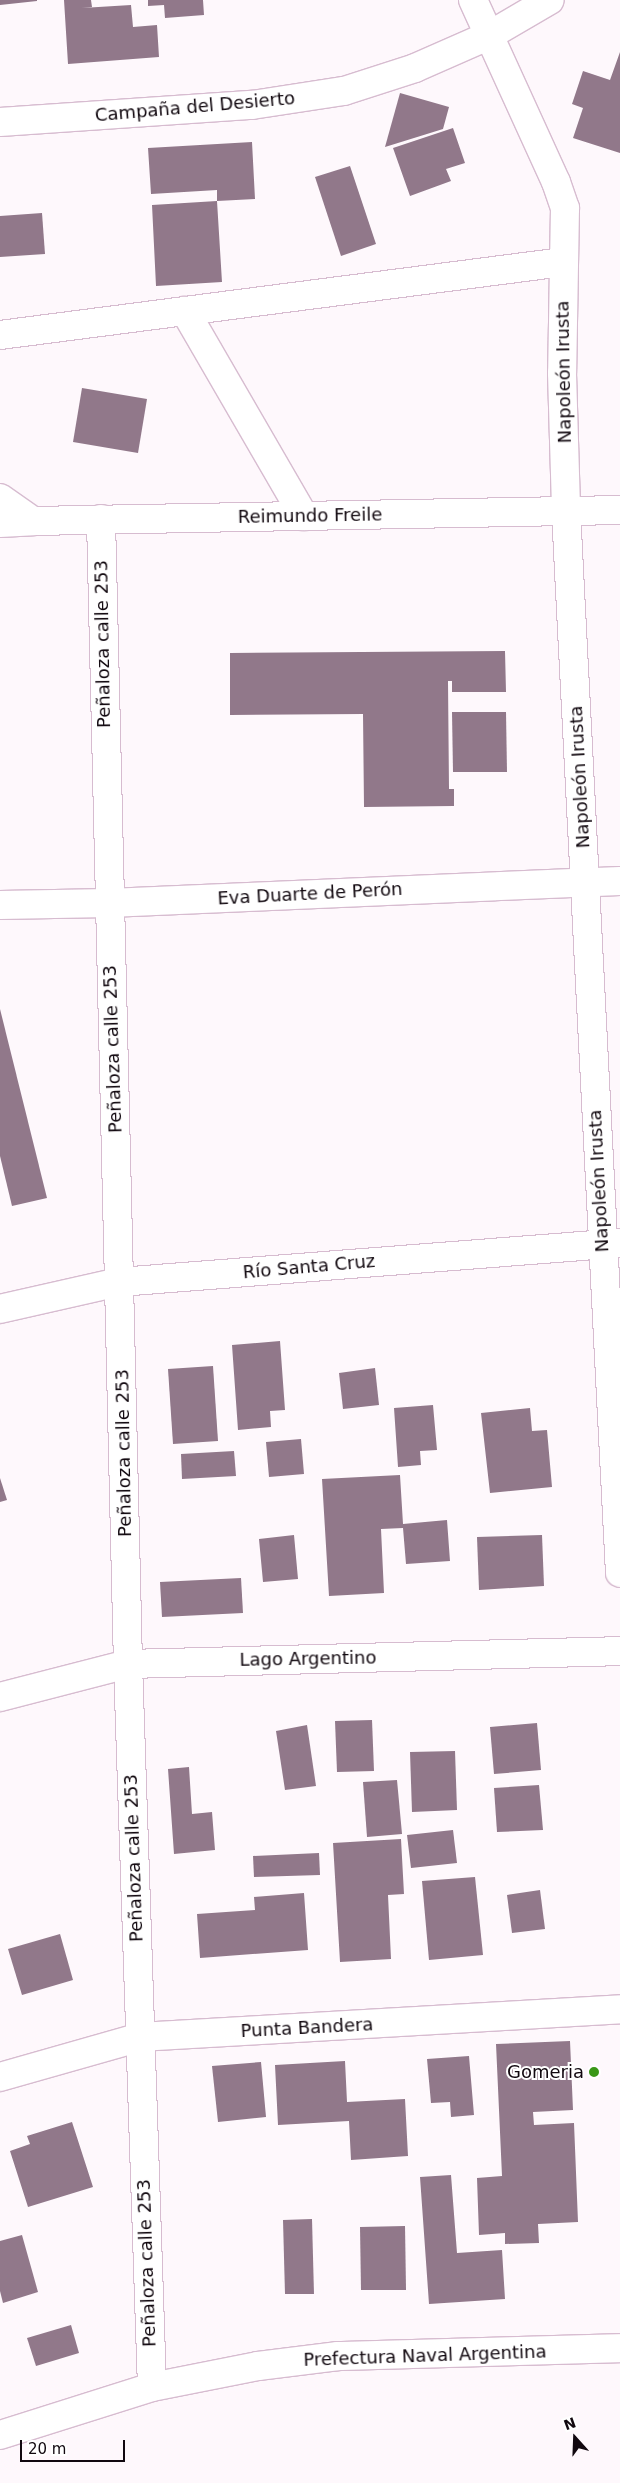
<!DOCTYPE html>
<html>
<head>
<meta charset="utf-8">
<style>
  body { margin:0 }
  #map { position:relative; width:620px; height:2483px; overflow:hidden; background:#fef8fc; font-family:"DejaVu Sans",sans-serif }
  div>[style] { position:absolute }
  .building>* { inset:0; background:#91788a }
  .roads { filter:drop-shadow(1px 0 #d7bcd0) drop-shadow(-1px 0 #d7bcd0) drop-shadow(0 1px #d7bcd0) drop-shadow(0 -1px #d7bcd0) }
  .minor>* { height:28px; margin:-14px; padding:0 14px; transform-origin:14px; border-radius:14px; background:#fff }
  .dots>* { width:14px; height:14px; translate:-50% -50%; box-sizing:border-box; border:2px solid #fff; border-radius:50% }
  span { translate:-50% -50%; white-space:nowrap; text-align:center; line-height:1.15; -webkit-text-stroke:4px #fff; paint-order:stroke }
  .street-label { font-size:18px; color:#11080f }
  .poi-label { font-size:18px; color:#11080f }
  .right { translate:-100% -50%; text-align:right }
  .north { position:absolute; left:550px; top:2413px; width:50px; height:50px; -webkit-text-stroke:4px #fff; paint-order:stroke; rotate:340deg; font-size:14px; font-weight:700; line-height:20px; text-align:center; color:#11080f }
  .north::after { content:''; display:block; margin:auto; width:18px; height:22px; background:#11080f; clip-path:polygon(50% 0,100% 100%,50% 72%,0 100%) }
  .scale { position:absolute; left:20px; top:2440px; width:105px; height:22px; box-sizing:border-box; border:2px solid #11080f; border-top:0; padding-left:6px; font-size:15px; line-height:18px; white-space:nowrap; color:#11080f; -webkit-text-stroke:4px #fff; paint-order:stroke }
</style>
</head>
<body>
<div id="map">
  <div class="building">
    <i style="clip-path:polygon(0 0,37px 0,37px 1px,0 5px)"></i>
    <i style="clip-path:polygon(64px 0,91px 0,92px 7px,82px 8px,131px 5px,133px 27px,157px 25px,159px 57px,68px 64px)"></i>
    <i style="clip-path:polygon(148px 0,203px 0,204px 15px,165px 18px,164px 5px,148px 6px)"></i>
    <i style="clip-path:polygon(620px 52px,620px 153px,573px 138px,583px 108px,572px 104px,583px 71px,610px 80px)"></i>
    <i style="clip-path:polygon(400px 93px,449px 107px,443px 129px,385px 147px)"></i>
    <i style="clip-path:polygon(453px 128px,465px 163px,446px 169px,451px 181px,410px 196px,393px 148px)"></i>
    <i style="clip-path:polygon(252px 142px,255px 199px,217px 201px,222px 282px,156px 286px,152px 205px,217px 201px,217px 190px,151px 194px,148px 148px)"></i>
    <i style="clip-path:polygon(350px 166px,376px 244px,341px 256px,315px 177px)"></i>
    <i style="clip-path:polygon(42px 213px,45px 254px,0 257px,0 216px)"></i>
    <i style="clip-path:polygon(82px 388px,147px 399px,138px 453px,73px 442px)"></i>
    <i style="clip-path:polygon(505px 651px,506px 692px,452px 692px,452px 681px,448px 681px,449px 789px,454px 789px,454px 806px,364px 807px,363px 714px,230px 715px,230px 653px)"></i>
    <i style="clip-path:polygon(452px 712px,506px 712px,507px 772px,453px 772px)"></i>
    <i style="clip-path:polygon(0 1009px,47px 1198px,12px 1206px,0 1156px)"></i>
    <i style="clip-path:polygon(280px 1341px,285px 1410px,270px 1411px,271px 1427px,238px 1430px,232px 1345px)"></i>
    <i style="clip-path:polygon(213px 1366px,218px 1441px,173px 1444px,168px 1369px)"></i>
    <i style="clip-path:polygon(375px 1368px,379px 1405px,343px 1409px,339px 1373px)"></i>
    <i style="clip-path:polygon(433px 1405px,437px 1450px,420px 1451px,421px 1465px,398px 1467px,394px 1408px)"></i>
    <i style="clip-path:polygon(530px 1408px,532px 1431px,547px 1430px,552px 1487px,490px 1493px,481px 1413px)"></i>
    <i style="clip-path:polygon(301px 1439px,304px 1474px,269px 1477px,266px 1442px)"></i>
    <i style="clip-path:polygon(234px 1451px,236px 1476px,182px 1479px,181px 1454px)"></i>
    <i style="clip-path:polygon(400px 1475px,403px 1524px,447px 1520px,450px 1561px,406px 1564px,403px 1528px,381px 1529px,384px 1593px,329px 1596px,322px 1479px)"></i>
    <i style="clip-path:polygon(0 1478px,7px 1500px,0 1502px)"></i>
    <i style="clip-path:polygon(294px 1535px,298px 1579px,263px 1582px,259px 1539px)"></i>
    <i style="clip-path:polygon(542px 1535px,544px 1586px,479px 1590px,477px 1537px)"></i>
    <i style="clip-path:polygon(241px 1578px,243px 1613px,162px 1617px,160px 1582px)"></i>
    <i style="clip-path:polygon(372px 1720px,374px 1771px,337px 1772px,335px 1721px)"></i>
    <i style="clip-path:polygon(537px 1723px,541px 1770px,494px 1774px,490px 1727px)"></i>
    <i style="clip-path:polygon(307px 1725px,316px 1786px,285px 1790px,276px 1731px)"></i>
    <i style="clip-path:polygon(455px 1751px,457px 1810px,412px 1812px,410px 1752px)"></i>
    <i style="clip-path:polygon(189px 1767px,192px 1814px,212px 1812px,215px 1850px,174px 1854px,168px 1769px)"></i>
    <i style="clip-path:polygon(397px 1780px,402px 1834px,367px 1837px,363px 1782px)"></i>
    <i style="clip-path:polygon(539px 1785px,543px 1830px,497px 1832px,494px 1788px)"></i>
    <i style="clip-path:polygon(453px 1830px,457px 1863px,411px 1868px,407px 1835px)"></i>
    <i style="clip-path:polygon(401px 1839px,404px 1894px,388px 1895px,391px 1959px,340px 1962px,333px 1843px)"></i>
    <i style="clip-path:polygon(319px 1853px,320px 1875px,254px 1877px,253px 1856px)"></i>
    <i style="clip-path:polygon(475px 1877px,483px 1955px,429px 1960px,422px 1881px)"></i>
    <i style="clip-path:polygon(540px 1890px,545px 1929px,512px 1933px,507px 1895px)"></i>
    <i style="clip-path:polygon(304px 1893px,308px 1950px,200px 1958px,197px 1914px,255px 1910px,254px 1897px)"></i>
    <i style="clip-path:polygon(60px 1934px,73px 1980px,22px 1995px,8px 1949px)"></i>
    <i style="clip-path:polygon(570px 2041px,573px 2110px,533px 2112px,534px 2125px,574px 2123px,578px 2222px,538px 2224px,539px 2243px,505px 2244px,505px 2233px,479px 2235px,477px 2178px,502px 2176px,496px 2044px)"></i>
    <i style="clip-path:polygon(469px 2056px,474px 2115px,451px 2117px,450px 2102px,431px 2103px,427px 2059px)"></i>
    <i style="clip-path:polygon(345px 2061px,347px 2102px,405px 2099px,408px 2156px,351px 2160px,349px 2121px,278px 2125px,275px 2065px)"></i>
    <i style="clip-path:polygon(261px 2062px,266px 2117px,218px 2122px,212px 2066px)"></i>
    <i style="clip-path:polygon(72px 2122px,93px 2187px,28px 2207px,10px 2151px,30px 2144px,27px 2136px)"></i>
    <i style="clip-path:polygon(451px 2175px,457px 2253px,502px 2250px,505px 2299px,429px 2304px,420px 2177px)"></i>
    <i style="clip-path:polygon(312px 2219px,314px 2294px,285px 2294px,283px 2220px)"></i>
    <i style="clip-path:polygon(405px 2226px,406px 2290px,361px 2290px,360px 2227px)"></i>
    <i style="clip-path:polygon(22px 2235px,38px 2292px,3px 2303px,0 2291px,0 2241px)"></i>
    <i style="clip-path:polygon(71px 2325px,79px 2353px,36px 2366px,27px 2338px)"></i>
  </div>
  <div class="roads">
    <div class="minor">
      <i style="left:473px;top:0;width:200px;rotate:65.5deg"></i>
      <i style="left:556px;top:182px;width:28px;rotate:71deg"></i>
      <i style="left:565px;top:208px;width:165px;rotate:91deg"></i>
      <i style="left:562px;top:373px;width:138px;rotate:88.3deg"></i>
      <i style="left:566px;top:511px;width:1063px;rotate:87.09deg"></i>
      <i style="left:0;top:122px;width:253px;rotate:-3.9deg"></i>
      <i style="left:252px;top:105px;width:93px;rotate:-8.7deg"></i>
      <i style="left:344px;top:91px;width:75px;rotate:-17.9deg"></i>
      <i style="left:415px;top:68px;width:82px;rotate:-23.7deg"></i>
      <i style="left:490px;top:35px;width:69px;rotate:-30.3deg"></i>
      <i style="left:185px;top:311px;width:237px;rotate:59.9deg"></i>
      <i style="left:0;top:335px;width:568px;rotate:-7.39deg"></i>
      <i style="left:0;top:498px;width:40px;rotate:34.9deg"></i>
      <i style="left:101px;top:519px;width:1145px;rotate:88.65deg"></i>
      <i style="left:128px;top:1664px;width:723px;rotate:88.1deg"></i>
      <i style="left:0;top:523px;width:33px;rotate:-3deg"></i>
      <i style="left:33px;top:521px;width:587px;rotate:-1.07deg"></i>
      <i style="left:0;top:905px;width:109px;rotate:-1.1deg"></i>
      <i style="left:109px;top:903px;width:511px;rotate:-2.47deg"></i>
      <i style="left:0;top:1309px;width:122px;rotate:-12.8deg"></i>
      <i style="left:119px;top:1282px;width:503px;rotate:-4.45deg"></i>
      <i style="left:0;top:1697px;width:132px;rotate:-14.5deg"></i>
      <i style="left:128px;top:1664px;width:492px;rotate:-1.5deg"></i>
      <i style="left:0;top:2077px;width:146px;rotate:-15.9deg"></i>
      <i style="left:140px;top:2037px;width:481px;rotate:-3.3deg"></i>
      <i style="left:0;top:2435px;width:159px;rotate:-17.5deg"></i>
      <i style="left:152px;top:2387px;width:108px;rotate:-11.2deg"></i>
      <i style="left:258px;top:2366px;width:81px;rotate:-7.1deg"></i>
      <i style="left:338px;top:2356px;width:282px;rotate:-1.6deg"></i>
    </div>
  </div>
  <div class="dots">
    <i style="left:594px;top:2072px;background:#3a9717"></i>
  </div>
  <div class="street-label">
    <span style="left:195px;top:107px;rotate:-5deg">Campaña del Desierto</span>
    <span style="left:564px;top:372px;rotate:-91deg">Napoleón Irusta</span>
    <span style="left:310px;top:516px;rotate:-1deg">Reimundo Freile</span>
    <span style="left:103px;top:644px;rotate:-91deg">Peñaloza calle 253</span>
    <span style="left:580px;top:777px;rotate:-93deg">Napoleón Irusta</span>
    <span style="left:310px;top:894px;rotate:-3deg">Eva Duarte de Perón</span>
    <span style="left:113px;top:1049px;rotate:-92deg">Peñaloza calle 253</span>
    <span style="left:599px;top:1181px;rotate:-93deg">Napoleón Irusta</span>
    <span style="left:309px;top:1267px;rotate:-5deg">Río Santa Cruz</span>
    <span style="left:124px;top:1453px;rotate:-91deg">Peñaloza calle 253</span>
    <span style="left:308px;top:1659px;rotate:-1deg">Lago Argentino</span>
    <span style="left:134px;top:1858px;rotate:-92deg">Peñaloza calle 253</span>
    <span style="left:307px;top:2028px;rotate:-3deg">Punta Bandera</span>
    <span style="left:147px;top:2263px;rotate:-92deg">Peñaloza calle 253</span>
    <span style="left:425px;top:2356px;rotate:-2deg">Prefectura Naval Argentina</span>
  </div>
  <div class="poi-label">
    <span class="right" style="left:584px;top:2072px">Gomeria</span>
  </div>
  <div class="north">N</div>
  <div class="scale">20 m</div>
</div>
</body>
</html>
